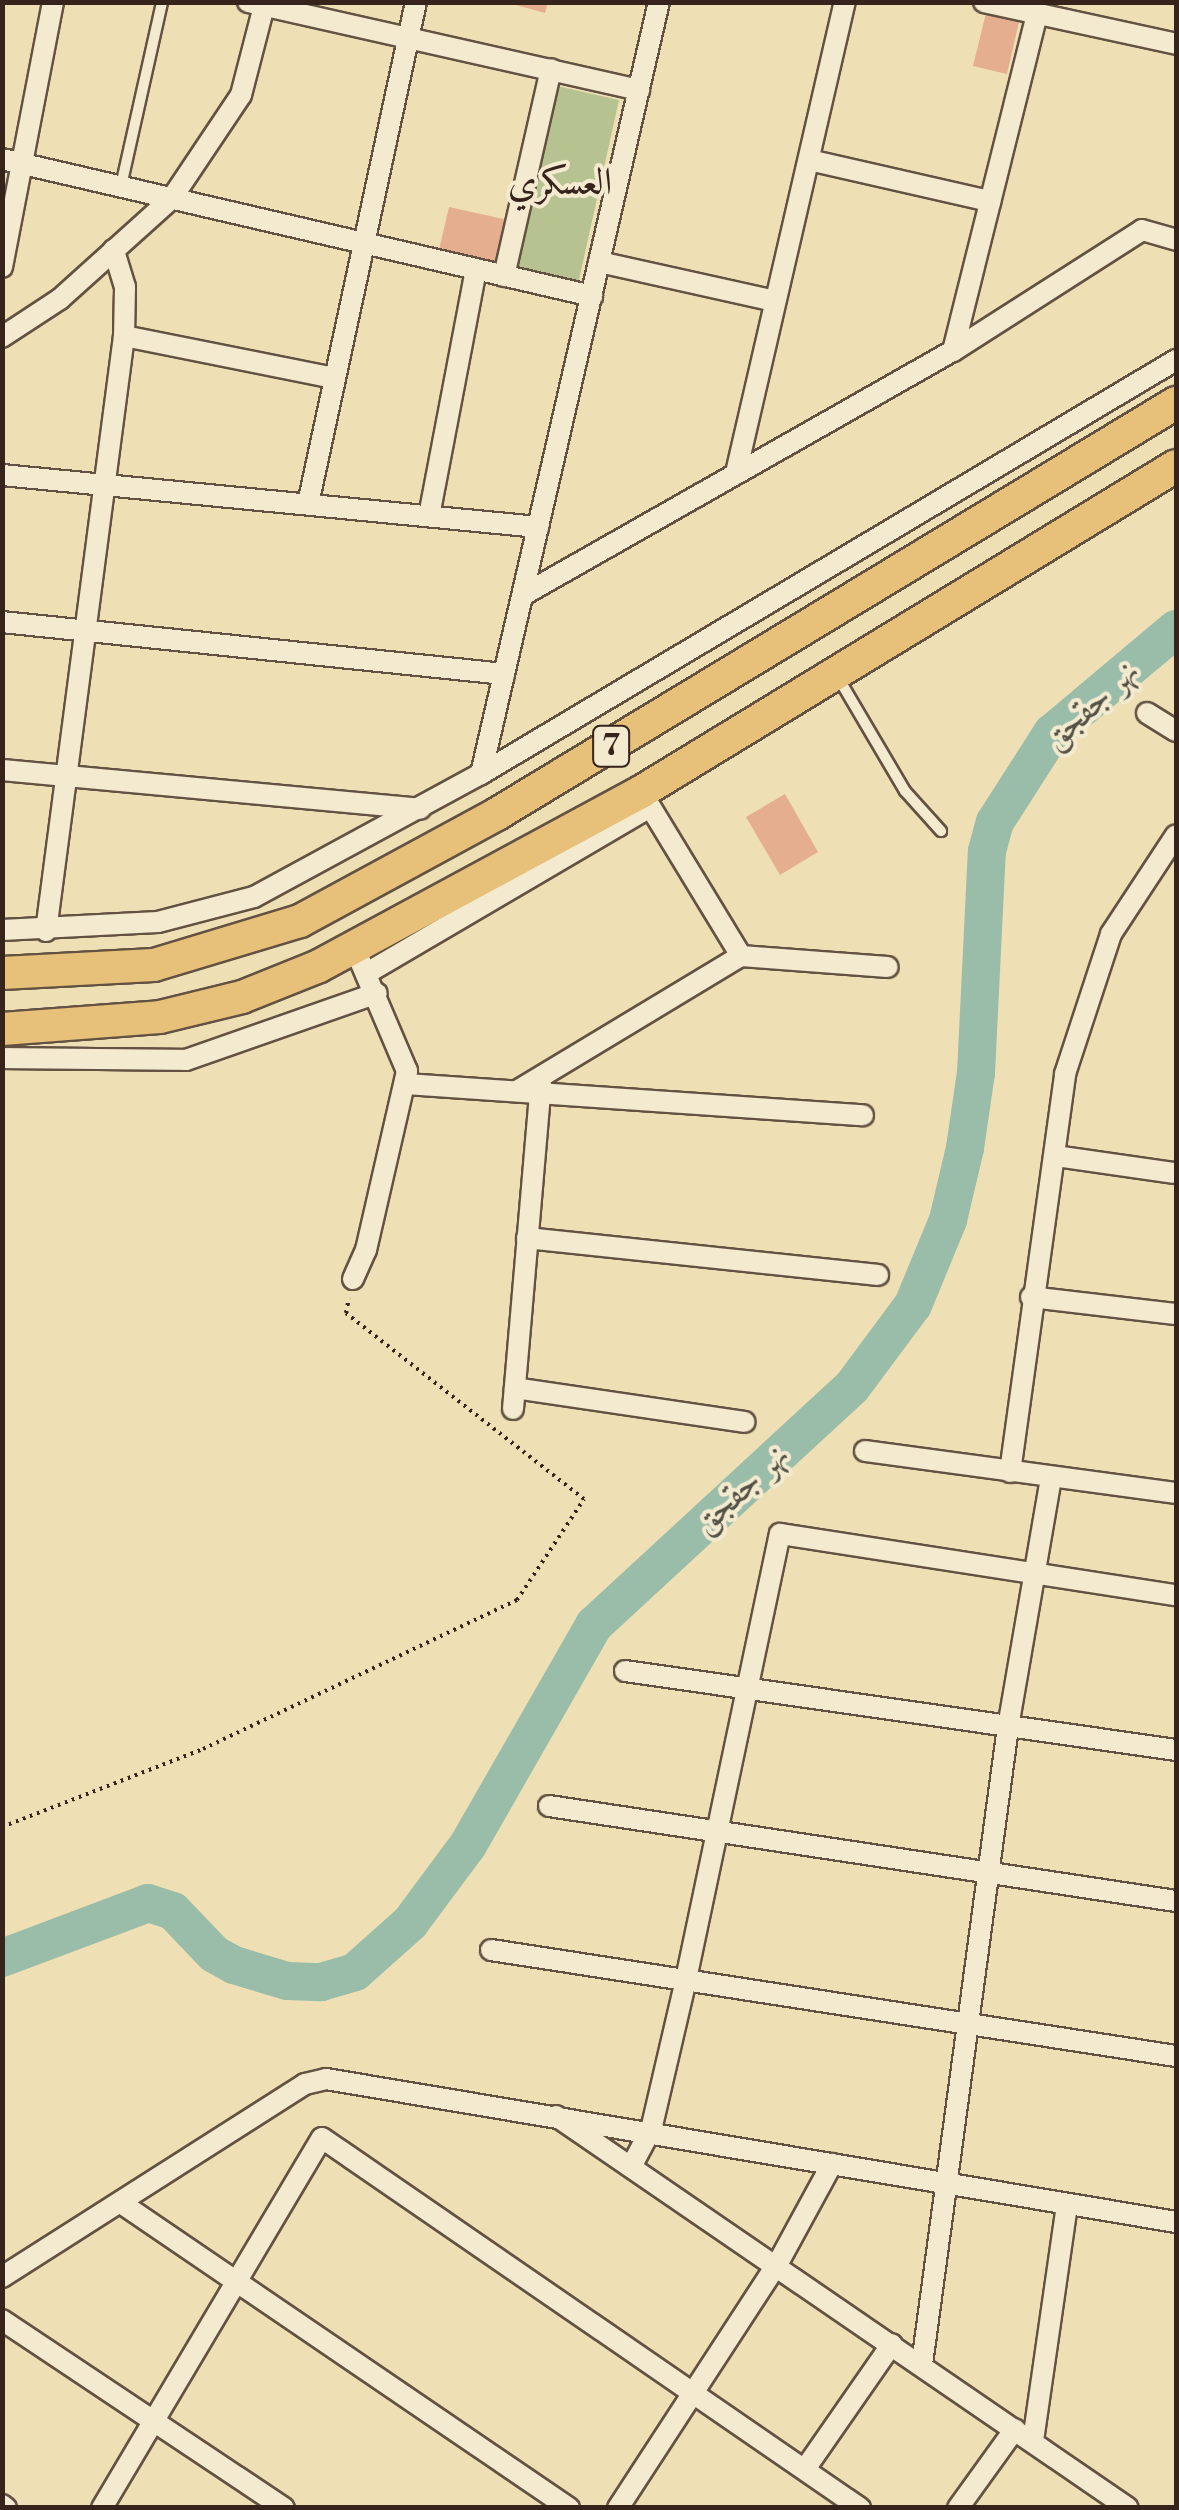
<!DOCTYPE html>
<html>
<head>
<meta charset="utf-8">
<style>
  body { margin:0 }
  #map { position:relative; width:1179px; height:2510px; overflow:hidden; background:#eedfb5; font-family:"Libre Bodoni",Amiri,serif }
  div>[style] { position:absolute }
  .green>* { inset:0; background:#b6c28f }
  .river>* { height:38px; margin:-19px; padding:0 19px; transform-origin:19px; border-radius:19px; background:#9abda9 }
  .building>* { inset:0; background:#e4ae8f }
  .path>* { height:4px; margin-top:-2px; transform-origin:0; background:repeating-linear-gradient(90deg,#35231c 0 2.5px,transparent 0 7.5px) }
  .roads { filter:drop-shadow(2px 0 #635242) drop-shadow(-2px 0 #635242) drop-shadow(0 2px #635242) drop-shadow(0 -2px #635242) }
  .service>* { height:10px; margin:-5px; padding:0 5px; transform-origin:5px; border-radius:5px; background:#f4eacf }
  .minor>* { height:20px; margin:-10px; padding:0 10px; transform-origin:10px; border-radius:10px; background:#f4eacf }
  .trunk>* { height:32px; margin:-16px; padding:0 16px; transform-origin:16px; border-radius:16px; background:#e7c07a }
  span { translate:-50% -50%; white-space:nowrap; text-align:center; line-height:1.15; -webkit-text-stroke:8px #f4eacf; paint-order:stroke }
  .shield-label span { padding:2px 8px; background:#f4eacf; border:2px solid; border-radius:8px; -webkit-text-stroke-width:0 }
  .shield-label { font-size:30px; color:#35231c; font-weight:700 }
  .water-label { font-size:35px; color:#535146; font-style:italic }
  .quarter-label { font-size:38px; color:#35231c }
  .frame { position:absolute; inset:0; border:5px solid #35231c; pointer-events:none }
</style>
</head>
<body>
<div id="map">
  <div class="green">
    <i style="clip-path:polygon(557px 86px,619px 100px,578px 284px,516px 271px)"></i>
  </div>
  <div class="river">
    <i style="left:2px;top:1958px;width:156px;rotate:-20.6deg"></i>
    <i style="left:148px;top:1903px;width:26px;rotate:18deg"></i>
    <i style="left:173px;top:1911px;width:59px;rotate:46.4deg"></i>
    <i style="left:214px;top:1954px;width:23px;rotate:29deg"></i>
    <i style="left:234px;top:1965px;width:55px;rotate:16.8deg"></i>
    <i style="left:287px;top:1981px;width:34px;rotate:2deg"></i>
    <i style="left:321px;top:1982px;width:35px;rotate:-16deg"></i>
    <i style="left:355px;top:1972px;width:74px;rotate:-41.7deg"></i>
    <i style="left:410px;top:1923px;width:97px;rotate:-53.4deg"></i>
    <i style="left:468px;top:1845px;width:254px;rotate:-60.2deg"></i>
    <i style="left:594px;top:1625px;width:351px;rotate:-42.7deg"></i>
    <i style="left:852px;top:1387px;width:102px;rotate:-53.4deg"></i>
    <i style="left:913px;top:1305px;width:92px;rotate:-67.6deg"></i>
    <i style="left:948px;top:1220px;width:74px;rotate:-76.7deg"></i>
    <i style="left:965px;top:1148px;width:76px;rotate:-81.7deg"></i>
    <i style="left:976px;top:1073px;width:222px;rotate:-87.2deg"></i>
    <i style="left:987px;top:851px;width:30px;rotate:-75deg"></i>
    <i style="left:995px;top:822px;width:106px;rotate:-57.4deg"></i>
    <i style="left:1052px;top:733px;width:162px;rotate:-40deg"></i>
  </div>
  <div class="building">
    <i style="clip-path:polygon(505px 2px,548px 2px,545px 13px)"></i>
    <i style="clip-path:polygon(986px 13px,1019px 22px,1007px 74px,973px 66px)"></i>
    <i style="clip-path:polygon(449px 207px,508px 220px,498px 264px,439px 250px)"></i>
    <i style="clip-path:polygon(785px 794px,818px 852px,780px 875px,746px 817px)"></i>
  </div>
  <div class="path">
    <i style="left:2px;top:1827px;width:216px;rotate:-21.2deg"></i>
    <i style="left:203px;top:1749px;width:348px;rotate:-25.4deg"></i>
    <i style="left:517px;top:1600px;width:121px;rotate:-56.4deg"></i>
    <i style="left:584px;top:1499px;width:302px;rotate:-142deg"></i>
    <i style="left:346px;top:1313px;width:15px;rotate:-79deg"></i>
  </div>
  <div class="roads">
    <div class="service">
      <i style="left:121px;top:186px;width:189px;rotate:-77.4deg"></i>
      <i style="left:839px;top:679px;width:130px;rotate:59.5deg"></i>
      <i style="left:905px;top:791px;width:54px;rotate:48deg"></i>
    </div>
    <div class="minor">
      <i style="left:248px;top:2px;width:401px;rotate:12.7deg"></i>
      <i style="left:984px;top:2px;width:197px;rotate:12.3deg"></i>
      <i style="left:2px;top:159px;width:606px;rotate:13.07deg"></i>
      <i style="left:809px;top:160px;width:186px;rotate:12.8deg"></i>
      <i style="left:599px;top:262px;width:180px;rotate:12.5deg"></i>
      <i style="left:2px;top:267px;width:270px;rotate:-79.1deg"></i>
      <i style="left:504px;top:276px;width:212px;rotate:-77.2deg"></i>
      <i style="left:124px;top:336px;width:215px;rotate:11.3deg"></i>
      <i style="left:2px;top:337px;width:69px;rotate:-33.2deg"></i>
      <i style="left:60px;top:299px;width:151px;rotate:-42deg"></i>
      <i style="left:172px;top:198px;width:124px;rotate:-56.2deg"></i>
      <i style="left:241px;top:95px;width:96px;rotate:-75.5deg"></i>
      <i style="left:953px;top:351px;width:347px;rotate:-76deg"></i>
      <i style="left:736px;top:473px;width:483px;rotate:-77deg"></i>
      <i style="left:2px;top:475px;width:539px;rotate:5.54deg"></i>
      <i style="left:308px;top:504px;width:513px;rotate:-77.86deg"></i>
      <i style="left:429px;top:516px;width:251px;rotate:-79.2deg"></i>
      <i style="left:523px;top:595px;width:494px;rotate:-29.6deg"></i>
      <i style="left:953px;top:351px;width:224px;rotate:-32.6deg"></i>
      <i style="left:1142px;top:230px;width:35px;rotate:16deg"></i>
      <i style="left:2px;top:622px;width:505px;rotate:5.91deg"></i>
      <i style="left:1147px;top:713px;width:34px;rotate:32deg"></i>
      <i style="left:2px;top:770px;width:420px;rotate:5.3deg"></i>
      <i style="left:481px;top:774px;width:792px;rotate:-77.02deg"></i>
      <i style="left:645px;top:798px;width:185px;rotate:58.7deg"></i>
      <i style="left:2px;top:930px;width:156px;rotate:-2.9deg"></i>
      <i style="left:158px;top:922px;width:99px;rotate:-14.6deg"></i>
      <i style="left:254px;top:897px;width:258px;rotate:-28.5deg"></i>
      <i style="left:481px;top:774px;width:809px;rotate:-30.78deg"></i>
      <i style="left:46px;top:931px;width:600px;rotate:-82.53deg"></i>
      <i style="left:124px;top:336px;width:49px;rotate:-88.8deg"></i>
      <i style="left:125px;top:287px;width:39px;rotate:-107deg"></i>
      <i style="left:367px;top:973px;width:328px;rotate:-30.4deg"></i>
      <i style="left:2px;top:1058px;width:184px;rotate:0.6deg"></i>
      <i style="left:186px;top:1060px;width:202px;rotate:-19.3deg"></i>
      <i style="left:405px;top:1084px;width:459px;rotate:3.9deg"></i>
      <i style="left:517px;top:1091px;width:262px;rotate:-31.1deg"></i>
      <i style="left:741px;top:956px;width:147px;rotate:4.3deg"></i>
      <i style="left:1056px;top:1156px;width:119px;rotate:8.2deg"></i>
      <i style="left:527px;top:1238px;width:353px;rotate:6deg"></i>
      <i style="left:353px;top:1279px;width:32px;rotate:-66deg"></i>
      <i style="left:366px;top:1250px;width:184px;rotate:-77.1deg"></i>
      <i style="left:407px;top:1071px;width:133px;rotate:-113.1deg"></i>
      <i style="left:1031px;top:1297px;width:146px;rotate:6.7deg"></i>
      <i style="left:515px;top:1388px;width:232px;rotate:8.4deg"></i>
      <i style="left:513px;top:1409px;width:327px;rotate:-85.1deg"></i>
      <i style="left:865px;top:1451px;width:314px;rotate:7.7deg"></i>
      <i style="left:1010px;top:1472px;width:402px;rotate:-82.1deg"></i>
      <i style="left:1065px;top:1074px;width:147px;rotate:-71.8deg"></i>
      <i style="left:1111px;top:934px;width:118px;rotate:-56.7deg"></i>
      <i style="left:625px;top:1671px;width:557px;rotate:8.16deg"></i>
      <i style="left:549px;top:1806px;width:634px;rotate:8.62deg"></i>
      <i style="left:491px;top:1950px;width:693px;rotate:8.8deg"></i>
      <i style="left:556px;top:2116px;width:693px;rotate:34.42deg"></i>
      <i style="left:632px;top:2165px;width:40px;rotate:-62deg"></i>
      <i style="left:651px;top:2130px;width:150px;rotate:-76.9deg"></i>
      <i style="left:685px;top:1984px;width:460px;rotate:-78.1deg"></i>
      <i style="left:780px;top:1534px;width:401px;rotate:8.8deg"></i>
      <i style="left:121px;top:2203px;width:542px;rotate:34.25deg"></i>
      <i style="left:2px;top:2277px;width:359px;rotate:-32.5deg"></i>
      <i style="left:305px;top:2084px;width:22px;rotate:-13deg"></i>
      <i style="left:326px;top:2079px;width:862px;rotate:9.55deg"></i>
      <i style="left:2px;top:2320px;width:339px;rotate:33.7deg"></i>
      <i style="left:922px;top:2364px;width:643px;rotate:-82.31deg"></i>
      <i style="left:1008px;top:1727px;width:253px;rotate:-80.2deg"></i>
      <i style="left:1033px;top:2441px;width:238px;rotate:-81.8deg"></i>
      <i style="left:805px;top:2469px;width:152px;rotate:-55.2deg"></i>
      <i style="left:2px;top:2505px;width:5px;rotate:37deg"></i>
      <i style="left:102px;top:2508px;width:430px;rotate:-59.3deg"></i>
      <i style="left:322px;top:2138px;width:653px;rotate:34.52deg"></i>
      <i style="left:618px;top:2508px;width:293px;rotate:-56.9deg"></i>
      <i style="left:778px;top:2263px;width:113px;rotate:-61.4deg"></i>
      <i style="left:958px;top:2508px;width:97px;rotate:-54.2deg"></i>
    </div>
    <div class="trunk">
      <i style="left:2px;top:973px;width:152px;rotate:-3deg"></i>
      <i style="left:154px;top:965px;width:152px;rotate:-16.8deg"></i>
      <i style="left:300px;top:921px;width:224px;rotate:-28.5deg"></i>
      <i style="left:497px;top:814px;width:794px;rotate:-31.19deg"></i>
      <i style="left:2px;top:1029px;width:158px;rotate:-4.3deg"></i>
      <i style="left:160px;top:1017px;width:84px;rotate:-13.7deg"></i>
      <i style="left:242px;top:997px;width:83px;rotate:-21.9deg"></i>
      <i style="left:319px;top:966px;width:366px;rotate:-28.4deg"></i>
      <i style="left:641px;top:792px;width:626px;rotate:-31.36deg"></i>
    </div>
  </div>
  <div class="shield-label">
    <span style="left:611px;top:746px">7</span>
  </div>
  <div class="water-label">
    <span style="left:1092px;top:705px;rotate:-43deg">نهر جقجق</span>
    <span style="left:742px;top:1489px;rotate:-43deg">نهر جقجق</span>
  </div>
  <div class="quarter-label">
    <span style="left:560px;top:183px">العسكري</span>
  </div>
  <div class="frame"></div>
</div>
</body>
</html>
